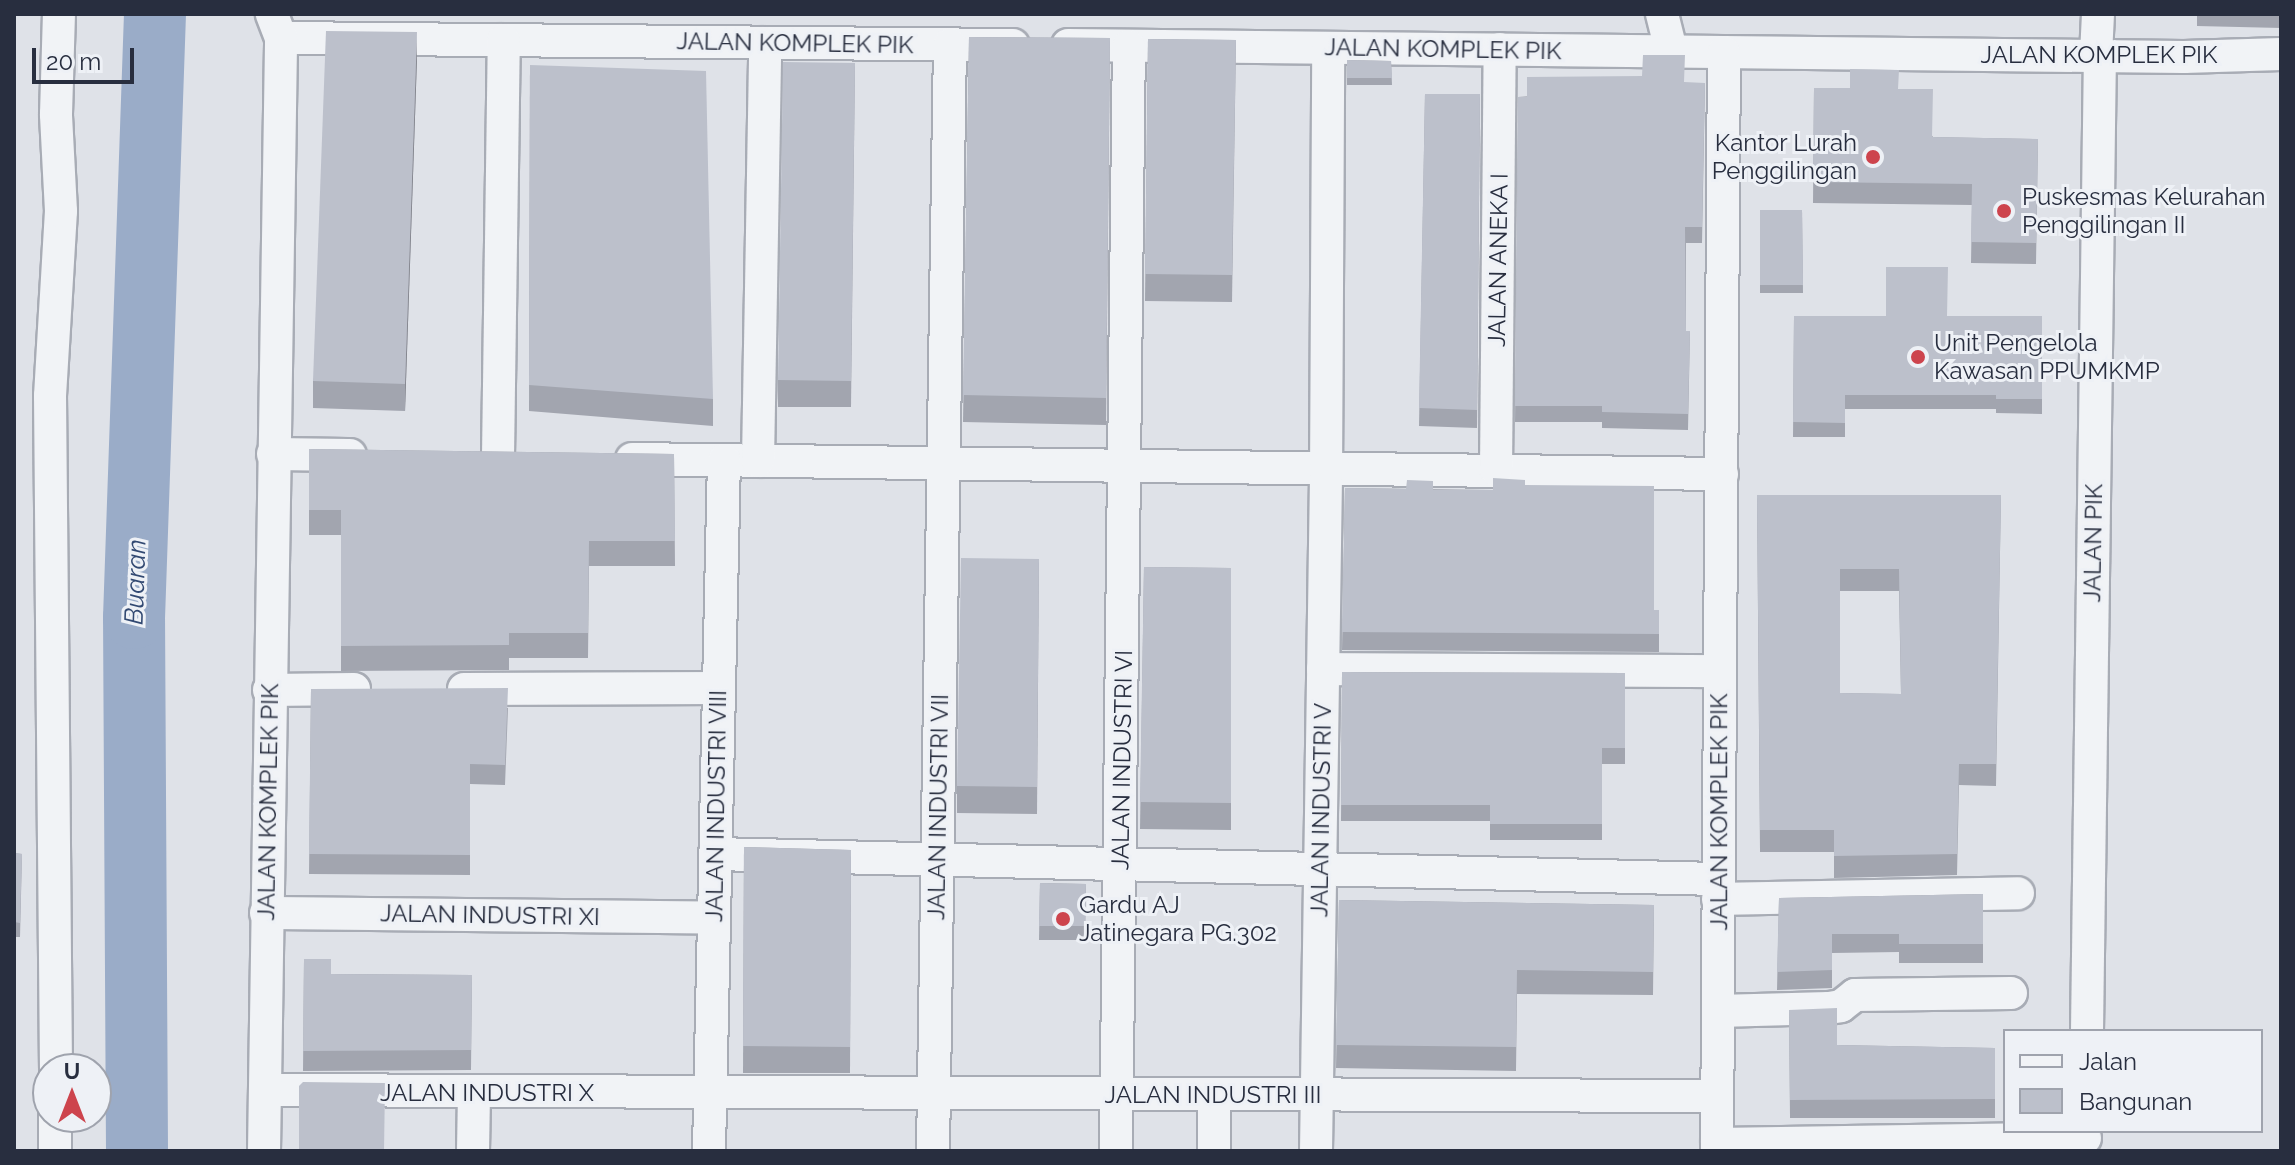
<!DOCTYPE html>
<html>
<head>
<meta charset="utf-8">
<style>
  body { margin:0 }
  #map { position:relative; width:2295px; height:1165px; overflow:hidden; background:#dfe2e8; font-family:Raleway,sans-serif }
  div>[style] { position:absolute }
  .river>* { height:62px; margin:-31px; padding:0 31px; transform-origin:31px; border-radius:31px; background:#9aacc8 }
  .roads { filter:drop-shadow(2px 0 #a8acb5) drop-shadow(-2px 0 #a8acb5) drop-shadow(0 2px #a8acb5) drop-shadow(0 -2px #a8acb5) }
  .minor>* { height:32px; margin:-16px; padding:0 16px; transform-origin:16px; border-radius:16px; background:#f1f3f6 }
  .wall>* { inset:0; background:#a2a5af }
  .shaded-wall>* { inset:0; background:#84868e }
  .building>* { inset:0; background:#bcc0cb }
  .dots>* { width:22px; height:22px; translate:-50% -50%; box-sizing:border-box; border:4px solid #eef1f6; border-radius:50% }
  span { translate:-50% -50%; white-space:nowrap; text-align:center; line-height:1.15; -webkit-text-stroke:6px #eef1f6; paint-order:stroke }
  .street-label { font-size:24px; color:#282e3f }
  .poi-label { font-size:24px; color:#282e3f }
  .right { translate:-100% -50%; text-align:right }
  .left { translate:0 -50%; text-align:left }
  .water-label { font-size:26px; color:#324972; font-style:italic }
  .frame { position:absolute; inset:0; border:16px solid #282e3f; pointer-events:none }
  .legend { position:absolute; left:2003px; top:1029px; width:260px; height:104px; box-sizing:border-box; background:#eef1f6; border:2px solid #9fa3ad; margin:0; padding:10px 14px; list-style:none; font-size:24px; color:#282e3f }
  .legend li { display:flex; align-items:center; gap:16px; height:40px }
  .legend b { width:40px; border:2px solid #9fa3ad }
  .north { position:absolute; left:32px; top:1053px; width:80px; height:80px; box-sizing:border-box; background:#eef1f6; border:2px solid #9fa3ad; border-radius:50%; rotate:0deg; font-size:22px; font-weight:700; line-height:32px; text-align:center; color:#282e3f }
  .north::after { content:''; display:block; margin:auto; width:28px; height:36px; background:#cd444d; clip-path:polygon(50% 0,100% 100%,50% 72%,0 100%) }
  .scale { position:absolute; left:32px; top:48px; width:102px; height:36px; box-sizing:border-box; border:4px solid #282e3f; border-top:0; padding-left:10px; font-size:24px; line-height:28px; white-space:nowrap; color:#282e3f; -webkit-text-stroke:6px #eef1f6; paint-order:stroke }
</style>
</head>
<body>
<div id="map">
  <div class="river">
    <i style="left:137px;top:1151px;width:533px;rotate:-90.32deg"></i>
    <i style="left:134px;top:618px;width:604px;rotate:-88.01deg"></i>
  </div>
  <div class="roads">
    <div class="minor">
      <i style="left:1662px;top:14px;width:38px;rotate:76deg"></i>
      <i style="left:281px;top:38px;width:732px;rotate:0.55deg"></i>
      <i style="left:1068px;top:45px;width:1116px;rotate:0.62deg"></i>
      <i style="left:2184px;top:57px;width:97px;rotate:-1.8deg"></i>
      <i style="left:2096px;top:55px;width:41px;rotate:-87.2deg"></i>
      <i style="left:273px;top:454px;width:77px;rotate:0.7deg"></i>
      <i style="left:498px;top:457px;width:417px;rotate:-89.2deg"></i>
      <i style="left:632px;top:459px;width:1090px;rotate:0.79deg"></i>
      <i style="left:758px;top:461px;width:418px;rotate:-89deg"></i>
      <i style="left:1496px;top:470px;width:421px;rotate:-89.5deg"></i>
      <i style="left:1323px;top:669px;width:397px;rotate:0.3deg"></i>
      <i style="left:464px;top:689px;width:255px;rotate:-0.2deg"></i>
      <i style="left:269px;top:690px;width:85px;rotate:-0.7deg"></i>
      <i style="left:715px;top:854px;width:1004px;rotate:1.43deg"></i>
      <i style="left:1718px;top:899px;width:300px;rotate:-1.1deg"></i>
      <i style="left:266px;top:913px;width:448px;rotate:0.6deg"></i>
      <i style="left:1718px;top:1011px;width:111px;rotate:-1.5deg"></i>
      <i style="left:1829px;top:1008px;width:12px;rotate:-9deg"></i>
      <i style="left:1841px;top:1006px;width:18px;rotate:-38deg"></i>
      <i style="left:1855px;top:995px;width:156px;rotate:-0.7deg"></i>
      <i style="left:2087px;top:1031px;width:976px;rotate:-89.24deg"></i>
      <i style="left:56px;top:1069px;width:673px;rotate:-90.51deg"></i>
      <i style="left:50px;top:396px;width:185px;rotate:-86.6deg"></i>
      <i style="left:61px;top:211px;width:97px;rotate:-93deg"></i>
      <i style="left:56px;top:114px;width:100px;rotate:-88.3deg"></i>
      <i style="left:265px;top:1090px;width:1452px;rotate:0.24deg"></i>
      <i style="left:1717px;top:1144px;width:368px;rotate:-0.9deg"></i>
      <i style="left:55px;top:1151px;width:34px;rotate:-90deg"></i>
      <i style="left:264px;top:1151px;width:1113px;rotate:-89.12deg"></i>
      <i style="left:281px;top:38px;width:26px;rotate:-111deg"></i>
      <i style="left:473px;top:1151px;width:57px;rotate:-89deg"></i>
      <i style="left:709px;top:1151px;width:691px;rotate:-88.76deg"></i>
      <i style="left:933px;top:1151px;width:1107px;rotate:-89.12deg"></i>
      <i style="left:1116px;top:1151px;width:1105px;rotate:-89.33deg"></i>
      <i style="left:1214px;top:1151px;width:56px;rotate:-90deg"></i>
      <i style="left:1316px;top:1151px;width:672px;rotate:-89.15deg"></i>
      <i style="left:1326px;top:479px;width:431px;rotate:-89.7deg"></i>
      <i style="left:1717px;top:1151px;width:1099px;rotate:-89.64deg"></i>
    </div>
  </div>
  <div class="wall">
    <i style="clip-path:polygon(2197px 14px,2281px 14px,2281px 28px,2197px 26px)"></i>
    <i style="clip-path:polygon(969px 37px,1110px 38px,1106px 425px,963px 422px)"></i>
    <i style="clip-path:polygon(1148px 39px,1236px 40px,1232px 302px,1145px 301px)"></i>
    <i style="clip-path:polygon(417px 58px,405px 411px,313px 408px,313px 381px)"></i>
    <i style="clip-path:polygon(1347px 60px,1391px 61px,1392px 85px,1347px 85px)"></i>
    <i style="clip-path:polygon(855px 63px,851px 407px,778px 407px,778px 380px)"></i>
    <i style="clip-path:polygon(530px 65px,713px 399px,713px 426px,529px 411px)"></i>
    <i style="clip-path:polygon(1705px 83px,1702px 243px,1686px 243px,1686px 331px,1690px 331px,1688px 430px,1602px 428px,1602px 422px,1515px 422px,1518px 97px)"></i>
    <i style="clip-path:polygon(1814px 88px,1899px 89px,1933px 137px,2038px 139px,2036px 264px,1971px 263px,1972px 205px,1813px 203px)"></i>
    <i style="clip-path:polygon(1425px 94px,1480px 94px,1477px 428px,1419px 426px)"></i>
    <i style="clip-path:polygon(1760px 210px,1802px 210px,1803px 293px,1760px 293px)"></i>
    <i style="clip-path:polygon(1794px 316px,2042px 316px,2042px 414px,1996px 413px,1996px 409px,1845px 409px,1845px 437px,1793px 437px)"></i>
    <i style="clip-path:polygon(309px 449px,674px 454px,675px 566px,589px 566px,588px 658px,509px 658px,509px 670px,341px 671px,341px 535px,309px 535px)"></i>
    <i style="clip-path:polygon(1525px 485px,1654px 610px,1659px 610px,1659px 652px,1342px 650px,1345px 488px,1493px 490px)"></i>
    <i style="clip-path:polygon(evenodd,1757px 495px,2001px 495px,1996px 786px,1959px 785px,1957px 875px,1834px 878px,1834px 852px,1760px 852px,1757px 495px,1840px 591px,1899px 591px,1901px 694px,1840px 693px,1840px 591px)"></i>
    <i style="clip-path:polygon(1039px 559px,1037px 814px,957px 813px,957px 786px)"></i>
    <i style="clip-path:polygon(1144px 567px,1231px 568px,1231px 830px,1140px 829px)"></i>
    <i style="clip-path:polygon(1342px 672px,1625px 673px,1625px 764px,1602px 764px,1602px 840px,1490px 840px,1490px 821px,1341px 821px)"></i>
    <i style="clip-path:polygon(311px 689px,508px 708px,505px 785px,470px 784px,470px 875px,309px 874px)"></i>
    <i style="clip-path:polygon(744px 847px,851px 850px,850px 1073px,743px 1073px)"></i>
    <i style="clip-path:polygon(14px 853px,22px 854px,20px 937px,14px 937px)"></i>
    <i style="clip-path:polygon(1040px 883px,1086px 884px,1085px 940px,1039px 940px)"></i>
    <i style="clip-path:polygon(1983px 894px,1983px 963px,1899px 963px,1899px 952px,1832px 953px,1832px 988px,1777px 990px,1779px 898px)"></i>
    <i style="clip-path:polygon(1339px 900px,1654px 905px,1653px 995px,1517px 994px,1516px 1071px,1336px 1068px)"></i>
    <i style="clip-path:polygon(304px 959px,331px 974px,472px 975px,471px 1070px,303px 1071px)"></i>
    <i style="clip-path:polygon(1789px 1010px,1837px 1045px,1995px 1048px,1995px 1118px,1790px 1118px)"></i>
  </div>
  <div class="shaded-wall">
    <i style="clip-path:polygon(417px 32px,417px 58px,405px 411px,405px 384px)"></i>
  </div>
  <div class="building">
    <i style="clip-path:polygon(326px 31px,417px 32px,405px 384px,313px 381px)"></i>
    <i style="clip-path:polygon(969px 37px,1110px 38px,1106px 398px,963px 395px)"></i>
    <i style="clip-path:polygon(1148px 39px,1236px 40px,1232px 275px,1145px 274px)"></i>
    <i style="clip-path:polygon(1643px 55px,1685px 55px,1684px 82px,1705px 83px,1702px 227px,1685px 227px,1686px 331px,1690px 331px,1688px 414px,1602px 412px,1602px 406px,1515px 406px,1518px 97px,1527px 97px,1527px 77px,1642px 76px)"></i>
    <i style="clip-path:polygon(1347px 60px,1391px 61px,1392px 78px,1347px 78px)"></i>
    <i style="clip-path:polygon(783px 62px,855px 63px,851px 381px,778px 380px)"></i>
    <i style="clip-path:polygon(530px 65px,706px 71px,713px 399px,529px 385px)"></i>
    <i style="clip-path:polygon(1850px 69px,1899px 70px,1898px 89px,1933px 89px,1932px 137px,2038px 139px,2036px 243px,1971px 242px,1972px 184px,1813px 182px,1814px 88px,1850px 88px)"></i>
    <i style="clip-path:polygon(1425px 94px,1480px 94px,1477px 410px,1419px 408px)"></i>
    <i style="clip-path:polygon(1760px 210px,1802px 210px,1803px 285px,1760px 285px)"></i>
    <i style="clip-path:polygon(1886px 267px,1948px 267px,1947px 316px,2042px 316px,2042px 399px,1996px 399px,1996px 395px,1845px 395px,1845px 423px,1793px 422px,1794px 316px,1886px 316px)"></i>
    <i style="clip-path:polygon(309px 449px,674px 454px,675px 541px,589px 541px,588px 633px,509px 633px,509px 645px,341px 646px,341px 510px,309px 510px)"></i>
    <i style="clip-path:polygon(1493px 478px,1525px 480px,1525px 485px,1654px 486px,1654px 610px,1659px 610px,1659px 634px,1342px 632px,1345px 488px,1406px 489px,1407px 480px,1433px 481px,1433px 490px,1493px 490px)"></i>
    <i style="clip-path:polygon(evenodd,1757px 495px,2001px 495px,1996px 764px,1959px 764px,1957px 854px,1834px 856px,1834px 830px,1760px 830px,1757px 495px,1840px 569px,1899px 569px,1901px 694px,1840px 693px,1840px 569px)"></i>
    <i style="clip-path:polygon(961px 558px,1039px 559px,1037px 787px,957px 786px)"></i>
    <i style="clip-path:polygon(1144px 567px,1231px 568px,1231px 803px,1140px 802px)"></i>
    <i style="clip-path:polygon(1342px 672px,1625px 673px,1625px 748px,1602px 748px,1602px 824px,1490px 824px,1490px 805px,1341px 805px)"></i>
    <i style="clip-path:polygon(508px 688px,505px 765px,470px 764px,470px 855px,309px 854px,311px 689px)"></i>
    <i style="clip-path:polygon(744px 847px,851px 850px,850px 1047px,743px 1046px)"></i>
    <i style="clip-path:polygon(14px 853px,22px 854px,20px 923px,14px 922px)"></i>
    <i style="clip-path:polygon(1040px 883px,1086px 884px,1085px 926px,1039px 926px)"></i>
    <i style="clip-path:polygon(1983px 894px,1983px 944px,1899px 944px,1899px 934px,1832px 934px,1832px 970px,1777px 972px,1779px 898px)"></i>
    <i style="clip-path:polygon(1339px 900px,1654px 905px,1653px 972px,1517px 970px,1516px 1047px,1336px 1045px)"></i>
    <i style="clip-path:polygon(304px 959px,331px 959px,331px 974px,472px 975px,471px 1050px,303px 1051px)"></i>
    <i style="clip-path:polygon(1837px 1008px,1837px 1045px,1995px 1048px,1995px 1099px,1790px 1100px,1789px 1010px)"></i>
    <i style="clip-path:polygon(303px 1082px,385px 1083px,384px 1151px,299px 1151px,299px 1086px)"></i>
  </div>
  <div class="dots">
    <i style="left:1873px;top:157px;background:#cd444d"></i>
    <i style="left:2004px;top:211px;background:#cd444d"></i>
    <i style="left:1918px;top:357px;background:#cd444d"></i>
    <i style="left:1063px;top:919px;background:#cd444d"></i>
  </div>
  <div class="street-label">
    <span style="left:795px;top:43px;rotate:1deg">JALAN KOMPLEK PIK</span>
    <span style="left:1443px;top:49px;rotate:1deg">JALAN KOMPLEK PIK</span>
    <span style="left:2099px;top:55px">JALAN KOMPLEK PIK</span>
    <span style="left:1498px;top:260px;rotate:-89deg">JALAN ANEKA I</span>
    <span style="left:2093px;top:543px;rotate:-89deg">JALAN PIK</span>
    <span style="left:1122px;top:760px;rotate:-89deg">JALAN INDUSTRI VI</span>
    <span style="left:268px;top:802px;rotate:-89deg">JALAN KOMPLEK PIK</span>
    <span style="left:716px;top:806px;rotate:-89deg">JALAN INDUSTRI VIII</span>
    <span style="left:938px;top:807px;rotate:-89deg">JALAN INDUSTRI VII</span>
    <span style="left:1321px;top:810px;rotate:-89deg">JALAN INDUSTRI V</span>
    <span style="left:1719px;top:812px;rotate:-90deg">JALAN KOMPLEK PIK</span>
    <span style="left:490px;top:915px;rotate:1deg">JALAN INDUSTRI XI</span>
    <span style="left:487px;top:1093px">JALAN INDUSTRI X</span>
    <span style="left:1213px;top:1095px">JALAN INDUSTRI III</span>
  </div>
  <div class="poi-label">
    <span class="right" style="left:1857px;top:157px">Kantor Lurah<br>Penggilingan</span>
    <span class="left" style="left:2022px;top:211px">Puskesmas Kelurahan<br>Penggilingan II</span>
    <span class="left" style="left:1934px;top:357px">Unit Pengelola<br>Kawasan PPUMKMP</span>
    <span class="left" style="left:1079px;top:919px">Gardu AJ<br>Jatinegara PG.302</span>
  </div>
  <div class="water-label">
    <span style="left:136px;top:582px;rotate:-88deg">Buaran</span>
  </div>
  <div class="frame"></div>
  <ul class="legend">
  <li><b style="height:10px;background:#f1f3f6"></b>Jalan</li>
  <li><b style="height:22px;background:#bcc0cb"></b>Bangunan</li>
  </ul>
  <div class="north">U</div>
  <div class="scale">20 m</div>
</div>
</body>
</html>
